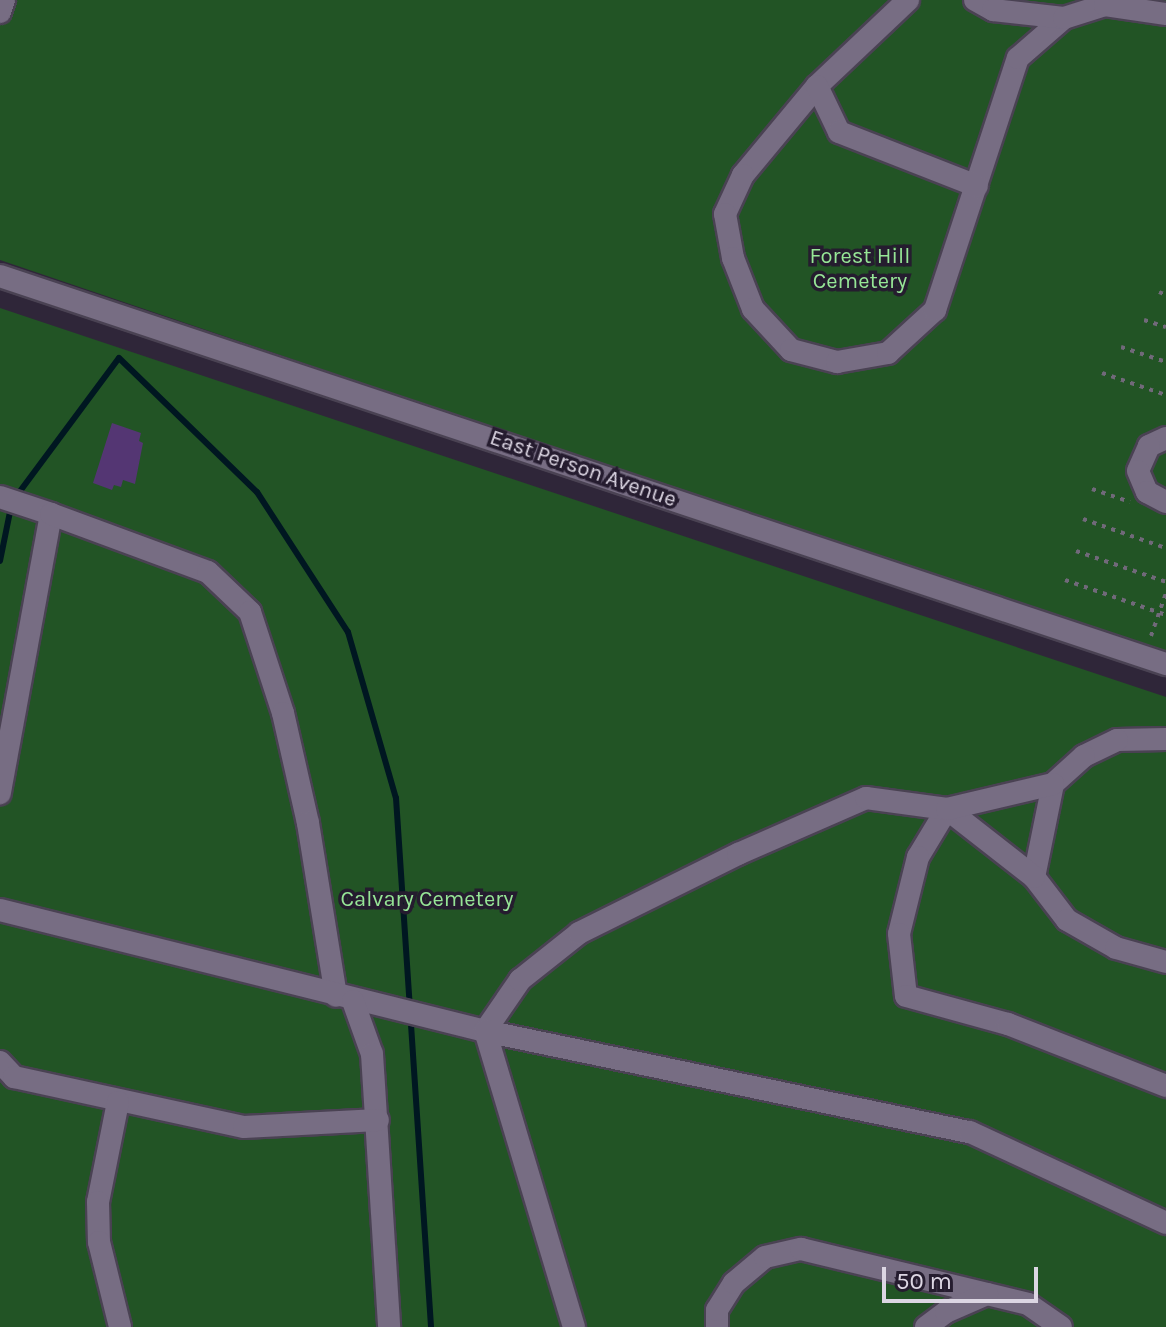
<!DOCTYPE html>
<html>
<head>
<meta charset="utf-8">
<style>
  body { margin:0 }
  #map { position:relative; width:1166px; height:1327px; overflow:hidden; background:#2f2639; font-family:Karla,sans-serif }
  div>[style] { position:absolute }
  .green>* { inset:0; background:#225425 }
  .stream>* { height:6px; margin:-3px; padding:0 3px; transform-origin:3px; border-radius:3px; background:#001721 }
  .building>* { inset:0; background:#543673 }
  .path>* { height:4px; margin-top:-2px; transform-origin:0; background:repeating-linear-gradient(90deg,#71697a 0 4px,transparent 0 10px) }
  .roads { filter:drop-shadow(2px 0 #4a4253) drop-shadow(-2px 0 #4a4253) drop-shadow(0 2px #4a4253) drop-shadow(0 -2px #4a4253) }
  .minor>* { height:22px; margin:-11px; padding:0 11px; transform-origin:11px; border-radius:11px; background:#776d83 }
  span { translate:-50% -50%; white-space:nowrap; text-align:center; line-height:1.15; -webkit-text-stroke:7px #251c2f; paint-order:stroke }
  .park-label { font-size:22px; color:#96e596 }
  .street-label { font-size:22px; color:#dcd6e3 }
  .scale { position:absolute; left:882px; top:1267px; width:156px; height:36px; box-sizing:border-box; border:4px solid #dcd6e3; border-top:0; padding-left:10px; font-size:24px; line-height:28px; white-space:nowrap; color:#dcd6e3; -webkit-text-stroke:6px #251c2f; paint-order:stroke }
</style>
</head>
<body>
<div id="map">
  <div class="green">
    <i style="clip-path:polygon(0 0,1166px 0,1166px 656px,0 260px)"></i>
    <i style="clip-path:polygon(0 308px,1166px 697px,1166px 1327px,0 1327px)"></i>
  </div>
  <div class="stream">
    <i style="left:0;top:561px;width:60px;rotate:-78.5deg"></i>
    <i style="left:12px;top:502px;width:179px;rotate:-53.4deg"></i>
    <i style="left:119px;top:358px;width:192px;rotate:44.2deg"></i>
    <i style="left:257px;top:492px;width:167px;rotate:57deg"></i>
    <i style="left:348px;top:632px;width:173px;rotate:73.9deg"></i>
    <i style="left:396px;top:798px;width:530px;rotate:86.21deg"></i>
  </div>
  <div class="building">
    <i style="clip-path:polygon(112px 423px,141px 433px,139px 441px,143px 443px,135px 484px,123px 480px,121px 487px,114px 485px,112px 490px,93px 483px)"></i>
  </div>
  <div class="path">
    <i style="left:1159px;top:292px;width:8px;rotate:23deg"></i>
    <i style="left:1144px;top:320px;width:23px;rotate:18deg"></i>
    <i style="left:1121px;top:347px;width:47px;rotate:18.4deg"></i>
    <i style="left:1102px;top:373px;width:68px;rotate:19deg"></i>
    <i style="left:1092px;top:489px;width:40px;rotate:18.9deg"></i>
    <i style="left:1083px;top:519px;width:88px;rotate:19.3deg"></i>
    <i style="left:1076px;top:551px;width:95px;rotate:19deg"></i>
    <i style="left:1065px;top:580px;width:107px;rotate:19.1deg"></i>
    <i style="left:1151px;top:636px;width:46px;rotate:-70.8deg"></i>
  </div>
  <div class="roads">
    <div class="minor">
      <i style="left:908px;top:0;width:125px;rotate:136.6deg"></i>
      <i style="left:817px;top:86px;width:116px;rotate:129.7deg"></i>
      <i style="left:743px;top:175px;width:43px;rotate:114.8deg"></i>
      <i style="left:725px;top:214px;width:45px;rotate:79.7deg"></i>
      <i style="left:733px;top:258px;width:55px;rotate:68.6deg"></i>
      <i style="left:753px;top:309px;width:56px;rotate:47.2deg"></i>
      <i style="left:791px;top:350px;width:48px;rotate:14.6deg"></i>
      <i style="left:837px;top:362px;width:52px;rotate:-10deg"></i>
      <i style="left:888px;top:353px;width:64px;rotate:-42.5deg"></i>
      <i style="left:935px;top:310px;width:265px;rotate:-71.8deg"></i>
      <i style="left:1018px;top:58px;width:61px;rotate:-41deg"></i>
      <i style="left:975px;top:0;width:21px;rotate:29deg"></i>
      <i style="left:993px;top:10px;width:71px;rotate:6.4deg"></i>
      <i style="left:1064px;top:18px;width:43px;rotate:-17.6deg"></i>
      <i style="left:1105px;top:5px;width:62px;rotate:8.4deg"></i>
      <i style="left:0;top:12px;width:13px;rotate:-72deg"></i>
      <i style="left:817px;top:86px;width:51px;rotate:64.4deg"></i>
      <i style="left:839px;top:132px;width:148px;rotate:21.4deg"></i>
      <i style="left:0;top:276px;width:1229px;rotate:18.41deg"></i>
      <i style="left:1166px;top:438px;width:19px;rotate:155deg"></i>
      <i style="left:1149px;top:446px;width:27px;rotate:114deg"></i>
      <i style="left:1138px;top:471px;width:23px;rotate:67deg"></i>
      <i style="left:1147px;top:492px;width:21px;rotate:28deg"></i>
      <i style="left:0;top:497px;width:54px;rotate:18.4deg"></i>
      <i style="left:51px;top:514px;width:284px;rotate:100.4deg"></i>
      <i style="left:51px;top:514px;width:167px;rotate:20.3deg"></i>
      <i style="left:208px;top:572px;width:58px;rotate:43.6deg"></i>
      <i style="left:250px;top:612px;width:106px;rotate:71.9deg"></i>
      <i style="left:283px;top:713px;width:113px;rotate:77.2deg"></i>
      <i style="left:308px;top:823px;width:175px;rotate:80.8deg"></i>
      <i style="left:1166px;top:739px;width:49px;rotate:178.8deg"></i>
      <i style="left:1117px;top:740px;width:37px;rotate:154deg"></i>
      <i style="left:1084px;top:756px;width:42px;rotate:137.9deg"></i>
      <i style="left:1053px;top:784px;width:95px;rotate:101.5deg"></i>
      <i style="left:1034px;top:877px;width:54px;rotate:52.5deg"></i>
      <i style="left:1067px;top:920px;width:56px;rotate:29.7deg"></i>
      <i style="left:1116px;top:948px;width:52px;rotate:15.6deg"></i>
      <i style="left:1034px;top:877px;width:110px;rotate:-142deg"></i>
      <i style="left:947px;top:809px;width:56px;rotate:121.1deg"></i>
      <i style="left:918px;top:857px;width:79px;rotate:103.9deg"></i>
      <i style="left:899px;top:934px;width:62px;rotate:83.6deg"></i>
      <i style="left:906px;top:996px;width:106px;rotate:15.4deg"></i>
      <i style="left:1008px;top:1024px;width:170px;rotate:21.4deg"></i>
      <i style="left:0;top:910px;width:500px;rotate:14deg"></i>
      <i style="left:485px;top:1031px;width:62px;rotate:-55.5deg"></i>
      <i style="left:520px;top:980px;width:75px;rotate:-38.5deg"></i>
      <i style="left:579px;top:933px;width:178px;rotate:-26.4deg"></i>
      <i style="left:738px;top:854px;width:140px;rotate:-23.6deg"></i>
      <i style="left:866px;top:798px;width:82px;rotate:7.7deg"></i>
      <i style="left:947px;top:809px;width:109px;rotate:-13.3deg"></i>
      <i style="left:353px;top:1001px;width:56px;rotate:70.3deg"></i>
      <i style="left:372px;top:1054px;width:274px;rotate:86.4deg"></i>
      <i style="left:0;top:1062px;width:21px;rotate:47deg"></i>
      <i style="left:14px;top:1077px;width:235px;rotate:12.3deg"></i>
      <i style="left:244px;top:1127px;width:134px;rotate:-3deg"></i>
      <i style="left:118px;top:1102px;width:102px;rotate:101.3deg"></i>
      <i style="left:98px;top:1202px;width:40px;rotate:88.6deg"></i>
      <i style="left:99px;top:1242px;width:88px;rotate:76.1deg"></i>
      <i style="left:574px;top:1327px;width:309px;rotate:-106.7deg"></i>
      <i style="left:485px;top:1031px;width:495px;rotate:11.8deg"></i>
      <i style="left:970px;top:1132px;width:216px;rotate:24.9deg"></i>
      <i style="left:717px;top:1327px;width:17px;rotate:-90deg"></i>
      <i style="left:717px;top:1310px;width:32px;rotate:-58deg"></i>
      <i style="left:734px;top:1283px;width:40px;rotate:-40deg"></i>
      <i style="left:765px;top:1257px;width:37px;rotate:-13deg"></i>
      <i style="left:801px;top:1249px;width:234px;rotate:13.6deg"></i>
      <i style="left:1028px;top:1304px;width:40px;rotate:34.9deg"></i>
      <i style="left:926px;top:1327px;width:25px;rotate:-37deg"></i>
      <i style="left:946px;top:1312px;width:45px;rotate:-23.7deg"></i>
    </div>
  </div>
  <div class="park-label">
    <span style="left:860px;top:269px">Forest Hill<br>Cemetery</span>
    <span style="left:427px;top:900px">Calvary Cemetery</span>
  </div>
  <div class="street-label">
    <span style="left:583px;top:469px;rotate:19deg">East Person Avenue</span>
  </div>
  <div class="scale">50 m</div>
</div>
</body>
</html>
